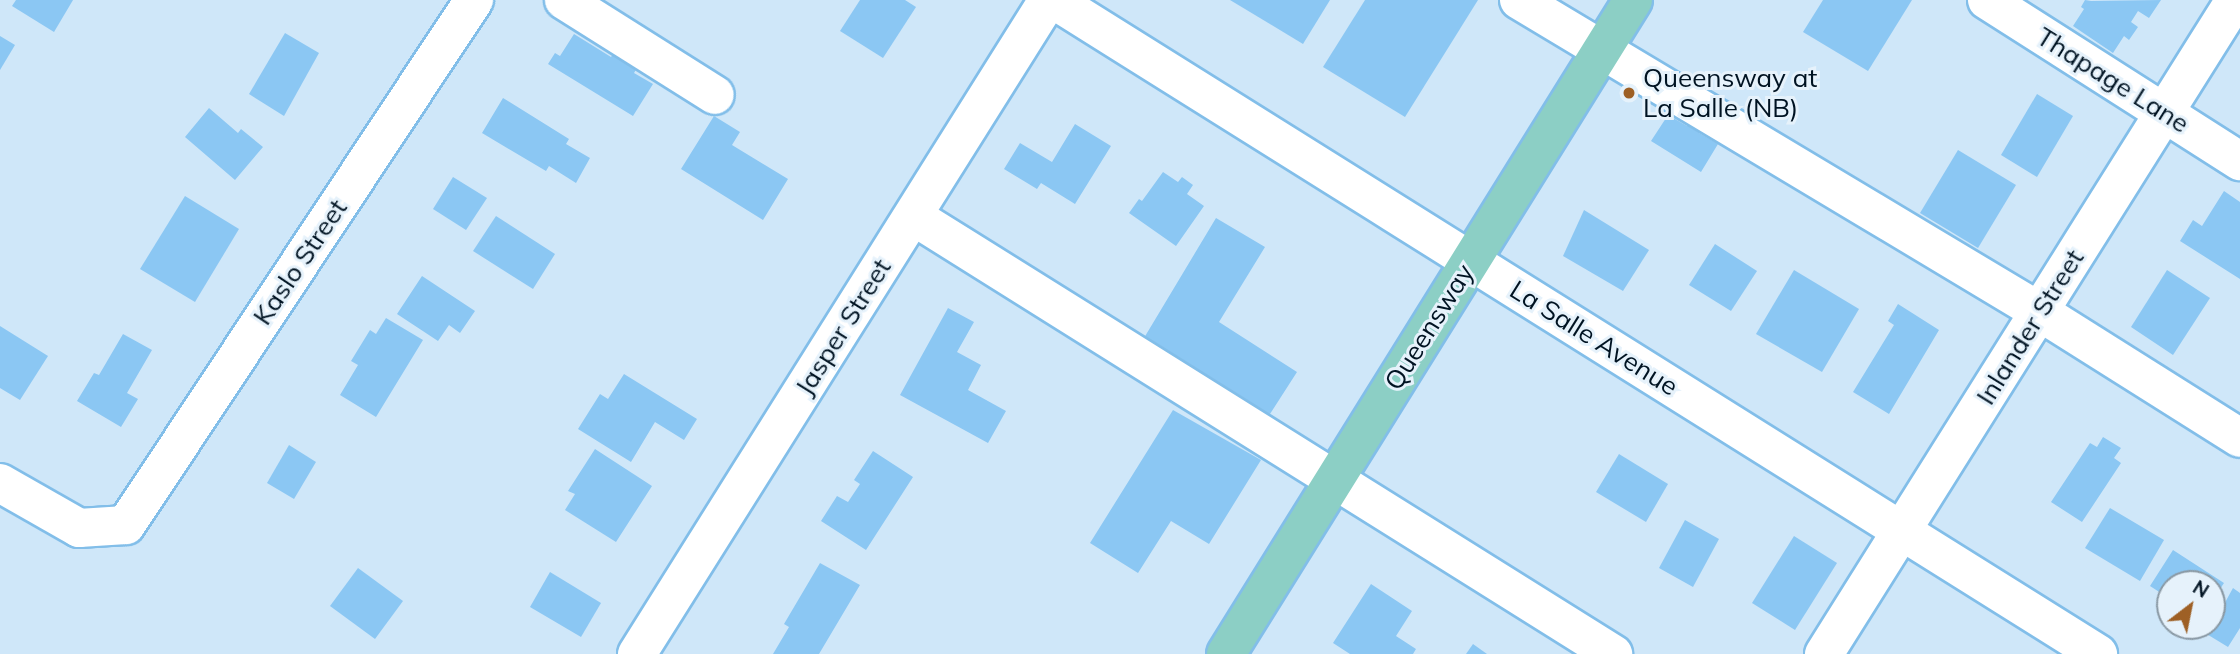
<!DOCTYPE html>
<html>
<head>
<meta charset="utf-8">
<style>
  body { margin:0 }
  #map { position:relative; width:2240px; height:654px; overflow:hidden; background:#cfe7f9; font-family:Mulish,sans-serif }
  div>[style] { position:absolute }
  .building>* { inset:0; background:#8bc7f3 }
  .roads { filter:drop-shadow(2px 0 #82bee9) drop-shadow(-2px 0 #82bee9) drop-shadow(0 2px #82bee9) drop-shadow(0 -2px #82bee9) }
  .minor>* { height:38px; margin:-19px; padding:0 19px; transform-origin:19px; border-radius:19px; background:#fff }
  .major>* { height:38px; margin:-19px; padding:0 19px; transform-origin:19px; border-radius:19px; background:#8ccfc5 }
  .dots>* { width:19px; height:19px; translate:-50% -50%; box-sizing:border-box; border:4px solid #e6f2fb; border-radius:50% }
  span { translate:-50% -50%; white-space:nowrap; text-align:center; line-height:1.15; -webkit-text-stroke:6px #e6f2fb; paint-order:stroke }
  .poi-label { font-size:26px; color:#001322 }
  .left { translate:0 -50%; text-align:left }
  .street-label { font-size:26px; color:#001322 }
  .north { position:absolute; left:2156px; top:570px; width:70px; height:70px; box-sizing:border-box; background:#e6f2fb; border:2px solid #8a99a4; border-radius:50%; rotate:32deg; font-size:19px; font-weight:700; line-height:28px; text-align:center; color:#001322 }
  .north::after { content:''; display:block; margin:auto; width:24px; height:32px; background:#9e6025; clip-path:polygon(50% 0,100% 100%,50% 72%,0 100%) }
</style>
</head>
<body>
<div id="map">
  <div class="building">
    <i style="clip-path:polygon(16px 0,73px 0,54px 32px,12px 6px)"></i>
    <i style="clip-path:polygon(860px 0,905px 0,916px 7px,883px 58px,840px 31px)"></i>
    <i style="clip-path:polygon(1230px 0,1330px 0,1303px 44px)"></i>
    <i style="clip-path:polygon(1365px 0,1478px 0,1405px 117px,1323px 67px)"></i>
    <i style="clip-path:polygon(1823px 0,1912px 0,1868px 71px,1803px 32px)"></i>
    <i style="clip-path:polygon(2085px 0,2091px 1px,2161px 0,2149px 18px,2138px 11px,2131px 22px,2138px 27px,2129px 40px,2124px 36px,2113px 53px,2073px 26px,2084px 9px,2081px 7px)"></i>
    <i style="clip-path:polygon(285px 33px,319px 53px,284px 116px,249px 94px)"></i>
    <i style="clip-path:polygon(574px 34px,611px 57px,613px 54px,637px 68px,634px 73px,653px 84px,633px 116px,548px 64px,555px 53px,560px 56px)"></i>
    <i style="clip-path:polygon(0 36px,15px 45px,0 70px)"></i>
    <i style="clip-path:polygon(2037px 94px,2073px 116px,2037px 177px,2001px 155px)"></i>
    <i style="clip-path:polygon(503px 98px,569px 139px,566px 144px,590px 158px,576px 183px,549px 166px,546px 171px,482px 133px)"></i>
    <i style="clip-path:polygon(209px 108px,238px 133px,241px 129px,263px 147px,235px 180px,185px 137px)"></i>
    <i style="clip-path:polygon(1668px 115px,1687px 126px,1691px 120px,1702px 126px,1699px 133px,1718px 144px,1701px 172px,1651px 141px)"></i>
    <i style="clip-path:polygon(714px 116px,740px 132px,732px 145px,788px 179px,763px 220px,681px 169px)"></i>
    <i style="clip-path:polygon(1075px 124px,1111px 146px,1075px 204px,1041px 183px,1037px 189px,1004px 169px,1020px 143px,1052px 162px)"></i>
    <i style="clip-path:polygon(1958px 150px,2016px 185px,1978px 248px,1920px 213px)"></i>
    <i style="clip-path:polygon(1163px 172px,1178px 182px,1182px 177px,1193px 185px,1187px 194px,1204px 206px,1176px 246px,1129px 213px,1139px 199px,1142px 201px)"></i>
    <i style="clip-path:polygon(453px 177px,487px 198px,466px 230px,433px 209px)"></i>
    <i style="clip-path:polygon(2224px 191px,2240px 202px,2240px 279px,2180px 241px,2193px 220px,2202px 226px)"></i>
    <i style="clip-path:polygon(185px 196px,239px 229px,195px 302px,140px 269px)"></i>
    <i style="clip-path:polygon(1584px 210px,1649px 250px,1623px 291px,1563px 256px)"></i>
    <i style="clip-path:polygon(496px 216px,555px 254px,533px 289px,473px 251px)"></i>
    <i style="clip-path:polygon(1216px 218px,1265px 247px,1219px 322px,1297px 372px,1268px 417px,1144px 338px)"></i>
    <i style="clip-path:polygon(1715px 244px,1757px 271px,1731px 311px,1689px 285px)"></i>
    <i style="clip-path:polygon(1794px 270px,1859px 309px,1822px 372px,1756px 334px)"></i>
    <i style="clip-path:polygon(2167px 270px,2210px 298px,2173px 355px,2131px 327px)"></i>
    <i style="clip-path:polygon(422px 276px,475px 311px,460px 333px,449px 325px,438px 341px,397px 314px)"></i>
    <i style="clip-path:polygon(1898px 304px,1939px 330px,1889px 414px,1853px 392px,1894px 325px,1888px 321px)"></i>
    <i style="clip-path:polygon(948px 308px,974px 322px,957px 352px,981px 365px,968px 390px,1006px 411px,988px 443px,900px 395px)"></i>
    <i style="clip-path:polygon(386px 318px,423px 340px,376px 417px,340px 395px,358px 365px,351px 361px,370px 330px,376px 334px)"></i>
    <i style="clip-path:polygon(0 326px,48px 356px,20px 400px,0 388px)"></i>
    <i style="clip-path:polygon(123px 334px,152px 350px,127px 393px,138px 399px,121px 427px,77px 401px,94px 373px,99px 375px)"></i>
    <i style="clip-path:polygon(624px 374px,697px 419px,684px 440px,655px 422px,631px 462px,578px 429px,600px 394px,608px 399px)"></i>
    <i style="clip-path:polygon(1173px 410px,1261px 460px,1209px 544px,1171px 521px,1138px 573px,1090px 543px)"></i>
    <i style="clip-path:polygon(2103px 437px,2121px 448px,2114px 458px,2121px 463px,2082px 522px,2051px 502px,2090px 443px,2097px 447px)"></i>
    <i style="clip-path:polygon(289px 445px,316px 462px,294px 499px,267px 483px)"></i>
    <i style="clip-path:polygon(595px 449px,652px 486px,616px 542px,565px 510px,575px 494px,568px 491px)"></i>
    <i style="clip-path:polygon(873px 451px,913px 477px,866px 550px,821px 521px,837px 496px,848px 502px,860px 484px,854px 480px)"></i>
    <i style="clip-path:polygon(1619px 454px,1668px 484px,1646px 522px,1596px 492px)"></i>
    <i style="clip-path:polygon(2110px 508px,2164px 540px,2140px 581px,2085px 548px)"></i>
    <i style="clip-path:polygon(1685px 520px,1719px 539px,1693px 587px,1659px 568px)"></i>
    <i style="clip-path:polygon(1794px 536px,1837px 563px,1795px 630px,1752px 603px)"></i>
    <i style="clip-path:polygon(2173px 550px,2224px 583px,2212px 601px,2212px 584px,2170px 584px,2170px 599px,2150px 586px)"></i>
    <i style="clip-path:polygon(820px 563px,860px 585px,819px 654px,773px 654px,789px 627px,784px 624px)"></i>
    <i style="clip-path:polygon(358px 568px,403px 601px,375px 639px,330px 606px)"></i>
    <i style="clip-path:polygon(550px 572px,601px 603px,581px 637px,530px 607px)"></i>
    <i style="clip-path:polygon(1371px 584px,1412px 611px,1396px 636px,1416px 649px,1413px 654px,1350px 654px,1333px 643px)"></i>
    <i style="clip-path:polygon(2233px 588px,2240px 593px,2240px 628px,2228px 647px,2205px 633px,2212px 626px)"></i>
    <i style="clip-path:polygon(1473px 644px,1487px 654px,1466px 654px)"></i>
  </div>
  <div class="roads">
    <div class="minor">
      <i style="left:564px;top:0;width:178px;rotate:32.2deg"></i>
      <i style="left:1054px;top:0;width:1232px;rotate:32.06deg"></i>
      <i style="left:1519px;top:0;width:607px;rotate:30.92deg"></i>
      <i style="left:2040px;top:312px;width:236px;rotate:32.2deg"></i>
      <i style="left:1987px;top:0;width:300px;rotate:32.5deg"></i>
      <i style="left:913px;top:216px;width:826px;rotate:32.03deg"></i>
      <i style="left:0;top:483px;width:91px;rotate:29.7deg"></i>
      <i style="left:79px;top:528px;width:47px;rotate:-3.7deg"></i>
      <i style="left:126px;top:525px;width:630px;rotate:-56.46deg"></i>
      <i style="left:637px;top:654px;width:772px;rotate:-57.85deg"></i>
      <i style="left:1824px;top:654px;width:772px;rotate:-57.85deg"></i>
    </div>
    <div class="major">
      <i style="left:1226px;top:654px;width:770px;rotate:-58.1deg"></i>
    </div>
  </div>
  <div class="dots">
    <i style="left:1629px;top:93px;background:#9e6025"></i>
  </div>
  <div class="poi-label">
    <span class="left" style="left:1643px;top:93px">Queensway at<br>La Salle (NB)</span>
  </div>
  <div class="street-label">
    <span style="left:2113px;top:80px;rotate:32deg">Thapage Lane</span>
    <span style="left:300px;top:262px;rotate:-56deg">Kaslo Street</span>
    <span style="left:843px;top:327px;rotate:-58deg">Jasper Street</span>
    <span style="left:1429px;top:327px;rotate:-58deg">Queensway</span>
    <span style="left:2030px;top:327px;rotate:-58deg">Inlander Street</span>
    <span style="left:1594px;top:338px;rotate:32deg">La Salle Avenue</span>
  </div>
  <div class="north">N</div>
</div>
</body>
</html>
